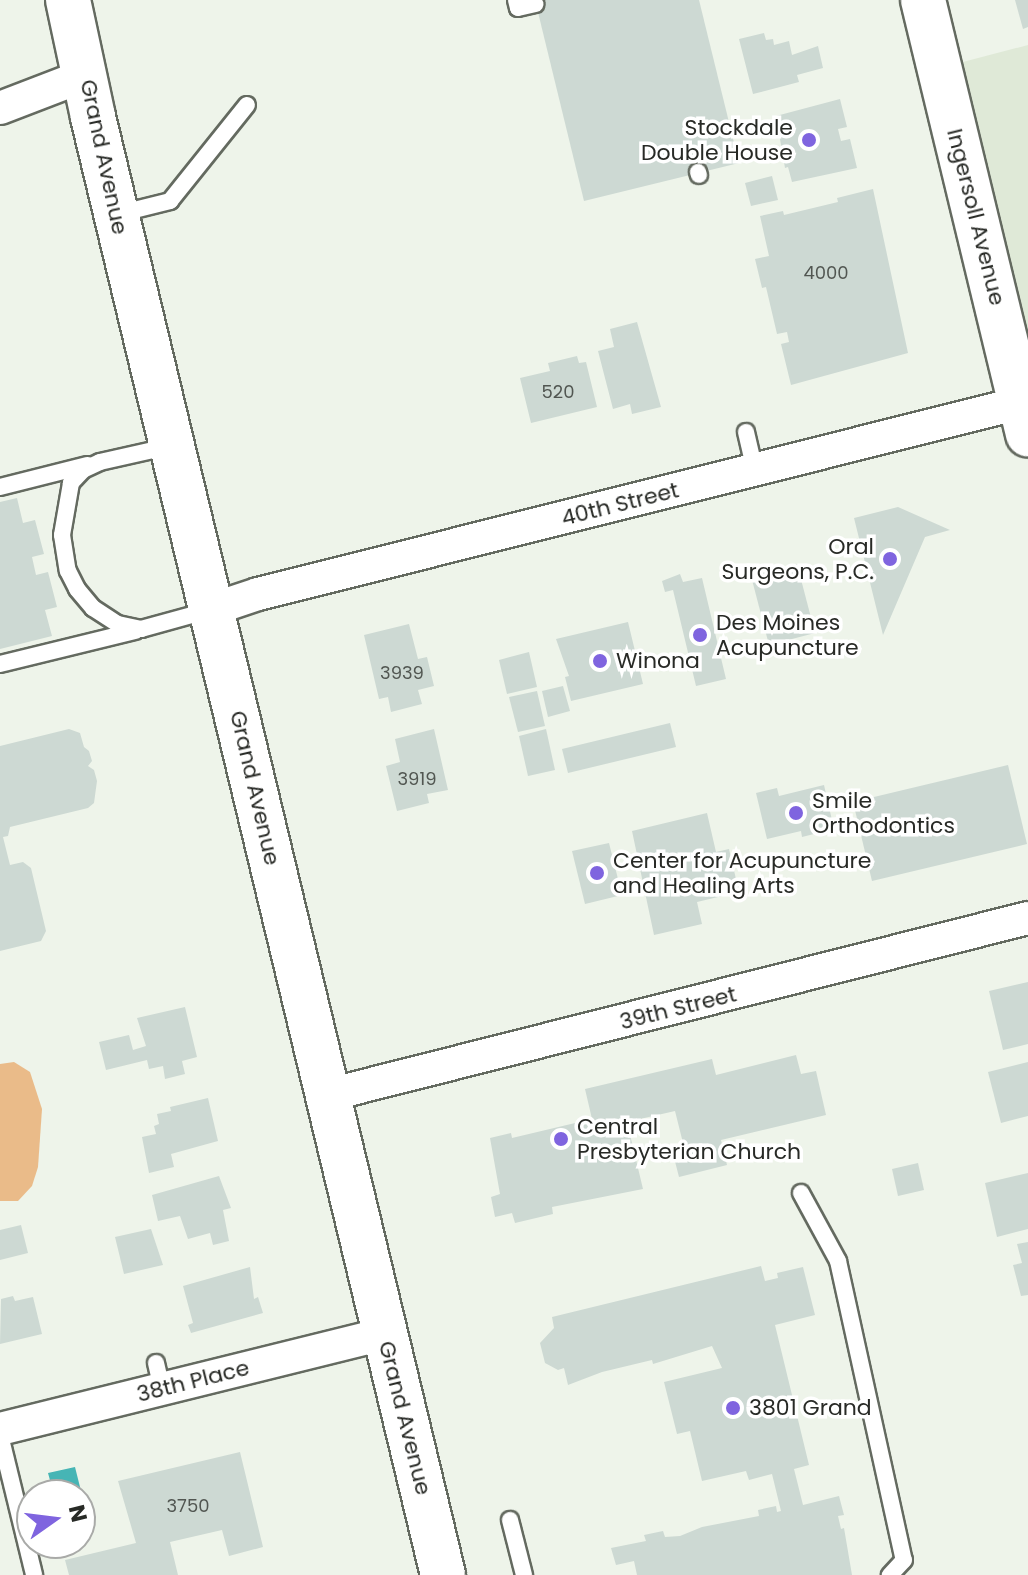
<!DOCTYPE html>
<html>
<head>
<meta charset="utf-8">
<style>
  body { margin:0 }
  #map { position:relative; width:1028px; height:1575px; overflow:hidden; background:#eef4ea; font-family:Poppins,sans-serif }
  div>[style] { position:absolute }
  .built>* { inset:0; background:#dfe9d7 }
  .green>* { inset:0; background:#eabb89 }
  .water>* { inset:0; background:#46b5b5 }
  .building>* { inset:0; background:#cdd9d3 }
  .roads { filter:drop-shadow(2px 0 #646a60) drop-shadow(-2px 0 #646a60) drop-shadow(0 2px #646a60) drop-shadow(0 -2px #646a60) }
  .lane>* { height:16px; margin:-8px; padding:0 8px; transform-origin:8px; border-radius:8px; background:#fff }
  .street>* { height:32px; margin:-16px; padding:0 16px; transform-origin:16px; border-radius:16px; background:#fff }
  .secondary>* { height:44px; margin:-22px; padding:0 22px; transform-origin:22px; border-radius:22px; background:#fff }
  .dots>* { width:22px; height:22px; translate:-50% -50%; box-sizing:border-box; border:4px solid #fff; border-radius:50% }
  span { translate:-50% -50%; white-space:nowrap; text-align:center; line-height:1.15; -webkit-text-stroke:7px #fff; paint-order:stroke }
  .number-label { font-size:18px; color:#515651 }
  .number-label span { -webkit-text-stroke-width:0 }
  .poi-label { font-size:22px; color:#282a26 }
  .right { translate:-100% -50%; text-align:right }
  .left { translate:0 -50%; text-align:left }
  .street-label { font-size:22px; color:#282a26 }
  .north { position:absolute; left:16px; top:1479px; width:80px; height:80px; box-sizing:border-box; background:#fff; border:2px solid #a9aaa8; border-radius:50%; rotate:76deg; font-size:22px; font-weight:700; line-height:32px; text-align:center; color:#282a26 }
  .north::after { content:''; display:block; margin:auto; width:28px; height:36px; background:#7f64df; clip-path:polygon(50% 0,100% 100%,50% 72%,0 100%) }
</style>
</head>
<body>
<div id="map">
  <div class="built">
    <i style="clip-path:polygon(1028px 45px,1028px 401px,940px 68px)"></i>
  </div>
  <div class="green">
    <i style="clip-path:polygon(14px 1062px,30px 1072px,42px 1109px,38px 1167px,32px 1186px,18px 1201px,0 1201px,0 1064px)"></i>
  </div>
  <div class="water">
    <i style="clip-path:polygon(75px 1467px,90px 1527px,80px 1530px,80px 1495px,54px 1495px,48px 1473px)"></i>
  </div>
  <div class="building">
    <i style="clip-path:polygon(535px 0,699px 0,739px 163px,584px 201px)"></i>
    <i style="clip-path:polygon(1015px 0,1028px 0,1028px 27px,1023px 29px)"></i>
    <i style="clip-path:polygon(764px 33px,766px 40px,773px 39px,774px 45px,789px 41px,792px 55px,818px 46px,823px 68px,797px 75px,799px 82px,753px 94px,739px 39px)"></i>
    <i style="clip-path:polygon(840px 99px,847px 127px,838px 129px,841px 141px,850px 139px,857px 168px,792px 182px,788px 167px,785px 168px,776px 116px)"></i>
    <i style="clip-path:polygon(772px 176px,778px 200px,751px 206px,745px 183px)"></i>
    <i style="clip-path:polygon(873px 189px,908px 353px,791px 385px,781px 344px,789px 342px,787px 332px,777px 334px,766px 287px,762px 288px,755px 259px,769px 256px,760px 216px,783px 211px,784px 215px,838px 202px,837px 198px)"></i>
    <i style="clip-path:polygon(637px 322px,661px 407px,632px 414px,630px 404px,613px 409px,598px 351px,614px 347px,610px 329px)"></i>
    <i style="clip-path:polygon(577px 356px,579px 363px,586px 362px,597px 407px,531px 423px,520px 378px,550px 371px,548px 363px)"></i>
    <i style="clip-path:polygon(17px 498px,23px 523px,35px 520px,44px 554px,32px 557px,36px 575px,48px 572px,57px 607px,45px 610px,52px 636px,0 649px,0 502px)"></i>
    <i style="clip-path:polygon(898px 507px,950px 530px,925px 537px,883px 635px,854px 518px)"></i>
    <i style="clip-path:polygon(797px 564px,815px 633px,769px 645px,751px 576px)"></i>
    <i style="clip-path:polygon(680px 574px,683px 582px,702px 578px,726px 679px,696px 686px,673px 590px,665px 592px,662px 581px)"></i>
    <i style="clip-path:polygon(628px 622px,643px 684px,571px 701px,565px 677px,569px 676px,556px 639px)"></i>
    <i style="clip-path:polygon(409px 624px,418px 659px,427px 657px,434px 686px,418px 690px,422px 704px,391px 712px,388px 697px,379px 699px,364px 635px)"></i>
    <i style="clip-path:polygon(529px 652px,537px 687px,507px 694px,499px 660px)"></i>
    <i style="clip-path:polygon(563px 686px,570px 711px,548px 717px,542px 691px)"></i>
    <i style="clip-path:polygon(537px 691px,545px 726px,518px 732px,509px 697px)"></i>
    <i style="clip-path:polygon(670px 723px,676px 747px,568px 773px,562px 749px)"></i>
    <i style="clip-path:polygon(69px 729px,80px 733px,84px 747px,89px 751px,92px 761px,88px 766px,94px 770px,97px 781px,94px 803px,88px 808px,10px 827px,8px 836px,3px 837px,10px 865px,23px 862px,31px 868px,46px 931px,41px 941px,0 951px,0 746px)"></i>
    <i style="clip-path:polygon(434px 729px,448px 790px,427px 794px,429px 803px,397px 811px,386px 766px,400px 762px,395px 739px)"></i>
    <i style="clip-path:polygon(546px 729px,555px 770px,528px 776px,519px 736px)"></i>
    <i style="clip-path:polygon(1008px 765px,1027px 844px,872px 881px,853px 802px)"></i>
    <i style="clip-path:polygon(824px 785px,834px 829px,802px 837px,801px 831px,767px 839px,756px 793px,777px 788px,779px 796px)"></i>
    <i style="clip-path:polygon(707px 813px,716px 852px,729px 849px,739px 892px,697px 902px,702px 924px,654px 935px,632px 831px)"></i>
    <i style="clip-path:polygon(609px 843px,622px 895px,585px 904px,572px 851px)"></i>
    <i style="clip-path:polygon(1028px 982px,1028px 1044px,1003px 1050px,989px 991px)"></i>
    <i style="clip-path:polygon(185px 1007px,197px 1057px,182px 1061px,185px 1074px,165px 1079px,163px 1066px,149px 1069px,147px 1060px,106px 1070px,99px 1042px,129px 1035px,133px 1050px,146px 1046px,137px 1018px)"></i>
    <i style="clip-path:polygon(796px 1055px,801px 1074px,816px 1071px,826px 1115px,721px 1140px,727px 1165px,679px 1177px,671px 1146px,683px 1143px,675px 1111px,627px 1122px,643px 1189px,552px 1207px,553px 1214px,515px 1223px,512px 1213px,495px 1217px,491px 1197px,500px 1194px,490px 1138px,511px 1133px,512px 1138px,592px 1119px,585px 1089px,712px 1059px,716px 1075px)"></i>
    <i style="clip-path:polygon(1028px 1062px,1028px 1116px,1001px 1123px,988px 1072px)"></i>
    <i style="clip-path:polygon(208px 1098px,218px 1141px,171px 1154px,174px 1167px,149px 1173px,142px 1137px,156px 1134px,154px 1126px,159px 1124px,157px 1114px,171px 1111px,170px 1107px)"></i>
    <i style="clip-path:polygon(918px 1163px,924px 1190px,898px 1196px,892px 1169px)"></i>
    <i style="clip-path:polygon(1028px 1173px,1028px 1229px,997px 1237px,985px 1183px)"></i>
    <i style="clip-path:polygon(219px 1176px,231px 1208px,223px 1210px,229px 1241px,213px 1245px,210px 1233px,188px 1239px,180px 1216px,158px 1221px,152px 1195px)"></i>
    <i style="clip-path:polygon(21px 1225px,28px 1253px,0 1260px,0 1230px)"></i>
    <i style="clip-path:polygon(151px 1229px,163px 1265px,124px 1274px,115px 1237px)"></i>
    <i style="clip-path:polygon(1028px 1242px,1028px 1295px,1021px 1296px,1013px 1265px,1022px 1263px,1017px 1244px)"></i>
    <i style="clip-path:polygon(761px 1266px,765px 1281px,778px 1278px,777px 1273px,803px 1267px,815px 1315px,775px 1325px,809px 1465px,794px 1469px,803px 1505px,839px 1496px,844px 1515px,838px 1516px,841px 1529px,844px 1528px,852px 1575px,637px 1575px,634px 1561px,616px 1565px,611px 1548px,646px 1541px,644px 1535px,663px 1531px,665px 1537px,680px 1536px,702px 1527px,759px 1516px,758px 1510px,776px 1506px,777px 1512px,781px 1511px,772px 1474px,749px 1480px,746px 1471px,702px 1481px,690px 1431px,677px 1434px,664px 1382px,722px 1368px,712px 1346px,653px 1364px,652px 1360px,602px 1372px,568px 1385px,564px 1368px,558px 1370px,545px 1363px,540px 1343px,554px 1328px,552px 1317px)"></i>
    <i style="clip-path:polygon(250px 1267px,254px 1299px,258px 1297px,263px 1313px,191px 1333px,188px 1325px,193px 1323px,183px 1286px)"></i>
    <i style="clip-path:polygon(13px 1296px,15px 1301px,33px 1297px,42px 1334px,0 1344px,1px 1299px)"></i>
    <i style="clip-path:polygon(240px 1452px,263px 1547px,229px 1556px,222px 1530px,170px 1542px,178px 1575px,69px 1575px,65px 1560px,136px 1543px,118px 1481px)"></i>
  </div>
  <div class="roads">
    <div class="lane">
      <i style="left:516px;top:0;width:8px;rotate:76deg"></i>
      <i style="left:518px;top:8px;width:18px;rotate:-13deg"></i>
      <i style="left:698px;top:172px;width:3px;rotate:72deg"></i>
      <i style="left:118px;top:214px;width:54px;rotate:-14deg"></i>
      <i style="left:170px;top:201px;width:123px;rotate:-51.3deg"></i>
      <i style="left:746px;top:432px;width:39px;rotate:77deg"></i>
      <i style="left:171px;top:446px;width:73px;rotate:167.3deg"></i>
      <i style="left:100px;top:462px;width:19px;rotate:155deg"></i>
      <i style="left:83px;top:470px;width:18px;rotate:133deg"></i>
      <i style="left:71px;top:483px;width:53px;rotate:99.8deg"></i>
      <i style="left:62px;top:535px;width:36px;rotate:81deg"></i>
      <i style="left:68px;top:571px;width:20px;rotate:63deg"></i>
      <i style="left:77px;top:589px;width:25px;rotate:50deg"></i>
      <i style="left:93px;top:608px;width:30px;rotate:33deg"></i>
      <i style="left:118px;top:624px;width:24px;rotate:12deg"></i>
      <i style="left:141px;top:629px;width:72px;rotate:-15.4deg"></i>
      <i style="left:0;top:487px;width:90px;rotate:-14.2deg"></i>
      <i style="left:0;top:664px;width:139px;rotate:-13.7deg"></i>
      <i style="left:801px;top:1193px;width:77px;rotate:61.4deg"></i>
      <i style="left:838px;top:1261px;width:306px;rotate:77.6deg"></i>
      <i style="left:904px;top:1560px;width:21px;rotate:133deg"></i>
      <i style="left:156px;top:1363px;width:27px;rotate:77deg"></i>
      <i style="left:0;top:1435px;width:144px;rotate:76.3deg"></i>
      <i style="left:510px;top:1520px;width:57px;rotate:75.7deg"></i>
    </div>
    <div class="street">
      <i style="left:0;top:108px;width:92px;rotate:-21deg"></i>
      <i style="left:213px;top:609px;width:47px;rotate:-18.4deg"></i>
      <i style="left:258px;top:594px;width:794px;rotate:-14.07deg"></i>
      <i style="left:328px;top:1095px;width:722px;rotate:-14.19deg"></i>
      <i style="left:0;top:1429px;width:397px;rotate:-13.9deg"></i>
    </div>
    <div class="secondary">
      <i style="left:68px;top:0;width:120px;rotate:77.9deg"></i>
      <i style="left:93px;top:117px;width:1499px;rotate:76.5deg"></i>
      <i style="left:923px;top:0;width:447px;rotate:76.4deg"></i>
    </div>
  </div>
  <div class="dots">
    <i style="left:809px;top:140px;background:#7f64df"></i>
    <i style="left:890px;top:559px;background:#7f64df"></i>
    <i style="left:700px;top:635px;background:#7f64df"></i>
    <i style="left:600px;top:661px;background:#7f64df"></i>
    <i style="left:796px;top:813px;background:#7f64df"></i>
    <i style="left:597px;top:873px;background:#7f64df"></i>
    <i style="left:561px;top:1139px;background:#7f64df"></i>
    <i style="left:733px;top:1408px;background:#7f64df"></i>
  </div>
  <div class="number-label">
    <span style="left:826px;top:273px">4000</span>
    <span style="left:558px;top:392px">520</span>
    <span style="left:402px;top:673px">3939</span>
    <span style="left:417px;top:779px">3919</span>
    <span style="left:188px;top:1506px">3750</span>
  </div>
  <div class="poi-label">
    <span class="right" style="left:793px;top:140px">Stockdale<br>Double House</span>
    <span class="right" style="left:874px;top:559px">Oral<br>Surgeons, P.C.</span>
    <span class="left" style="left:716px;top:635px">Des Moines<br>Acupuncture</span>
    <span class="left" style="left:616px;top:661px">Winona</span>
    <span class="left" style="left:812px;top:813px">Smile<br>Orthodontics</span>
    <span class="left" style="left:613px;top:873px">Center for Acupuncture<br>and Healing Arts</span>
    <span class="left" style="left:577px;top:1139px">Central<br>Presbyterian Church</span>
    <span class="left" style="left:749px;top:1408px">3801 Grand</span>
  </div>
  <div class="street-label">
    <span style="left:104px;top:157px;rotate:78deg">Grand Avenue</span>
    <span style="left:976px;top:217px;rotate:76deg">Ingersoll Avenue</span>
    <span style="left:620px;top:504px;rotate:-14deg">40th Street</span>
    <span style="left:255px;top:788px;rotate:77deg">Grand Avenue</span>
    <span style="left:678px;top:1008px;rotate:-14deg">39th Street</span>
    <span style="left:193px;top:1381px;rotate:-14deg">38th Place</span>
    <span style="left:405px;top:1418px;rotate:76deg">Grand Avenue</span>
  </div>
  <div class="north">N</div>
</div>
</body>
</html>
